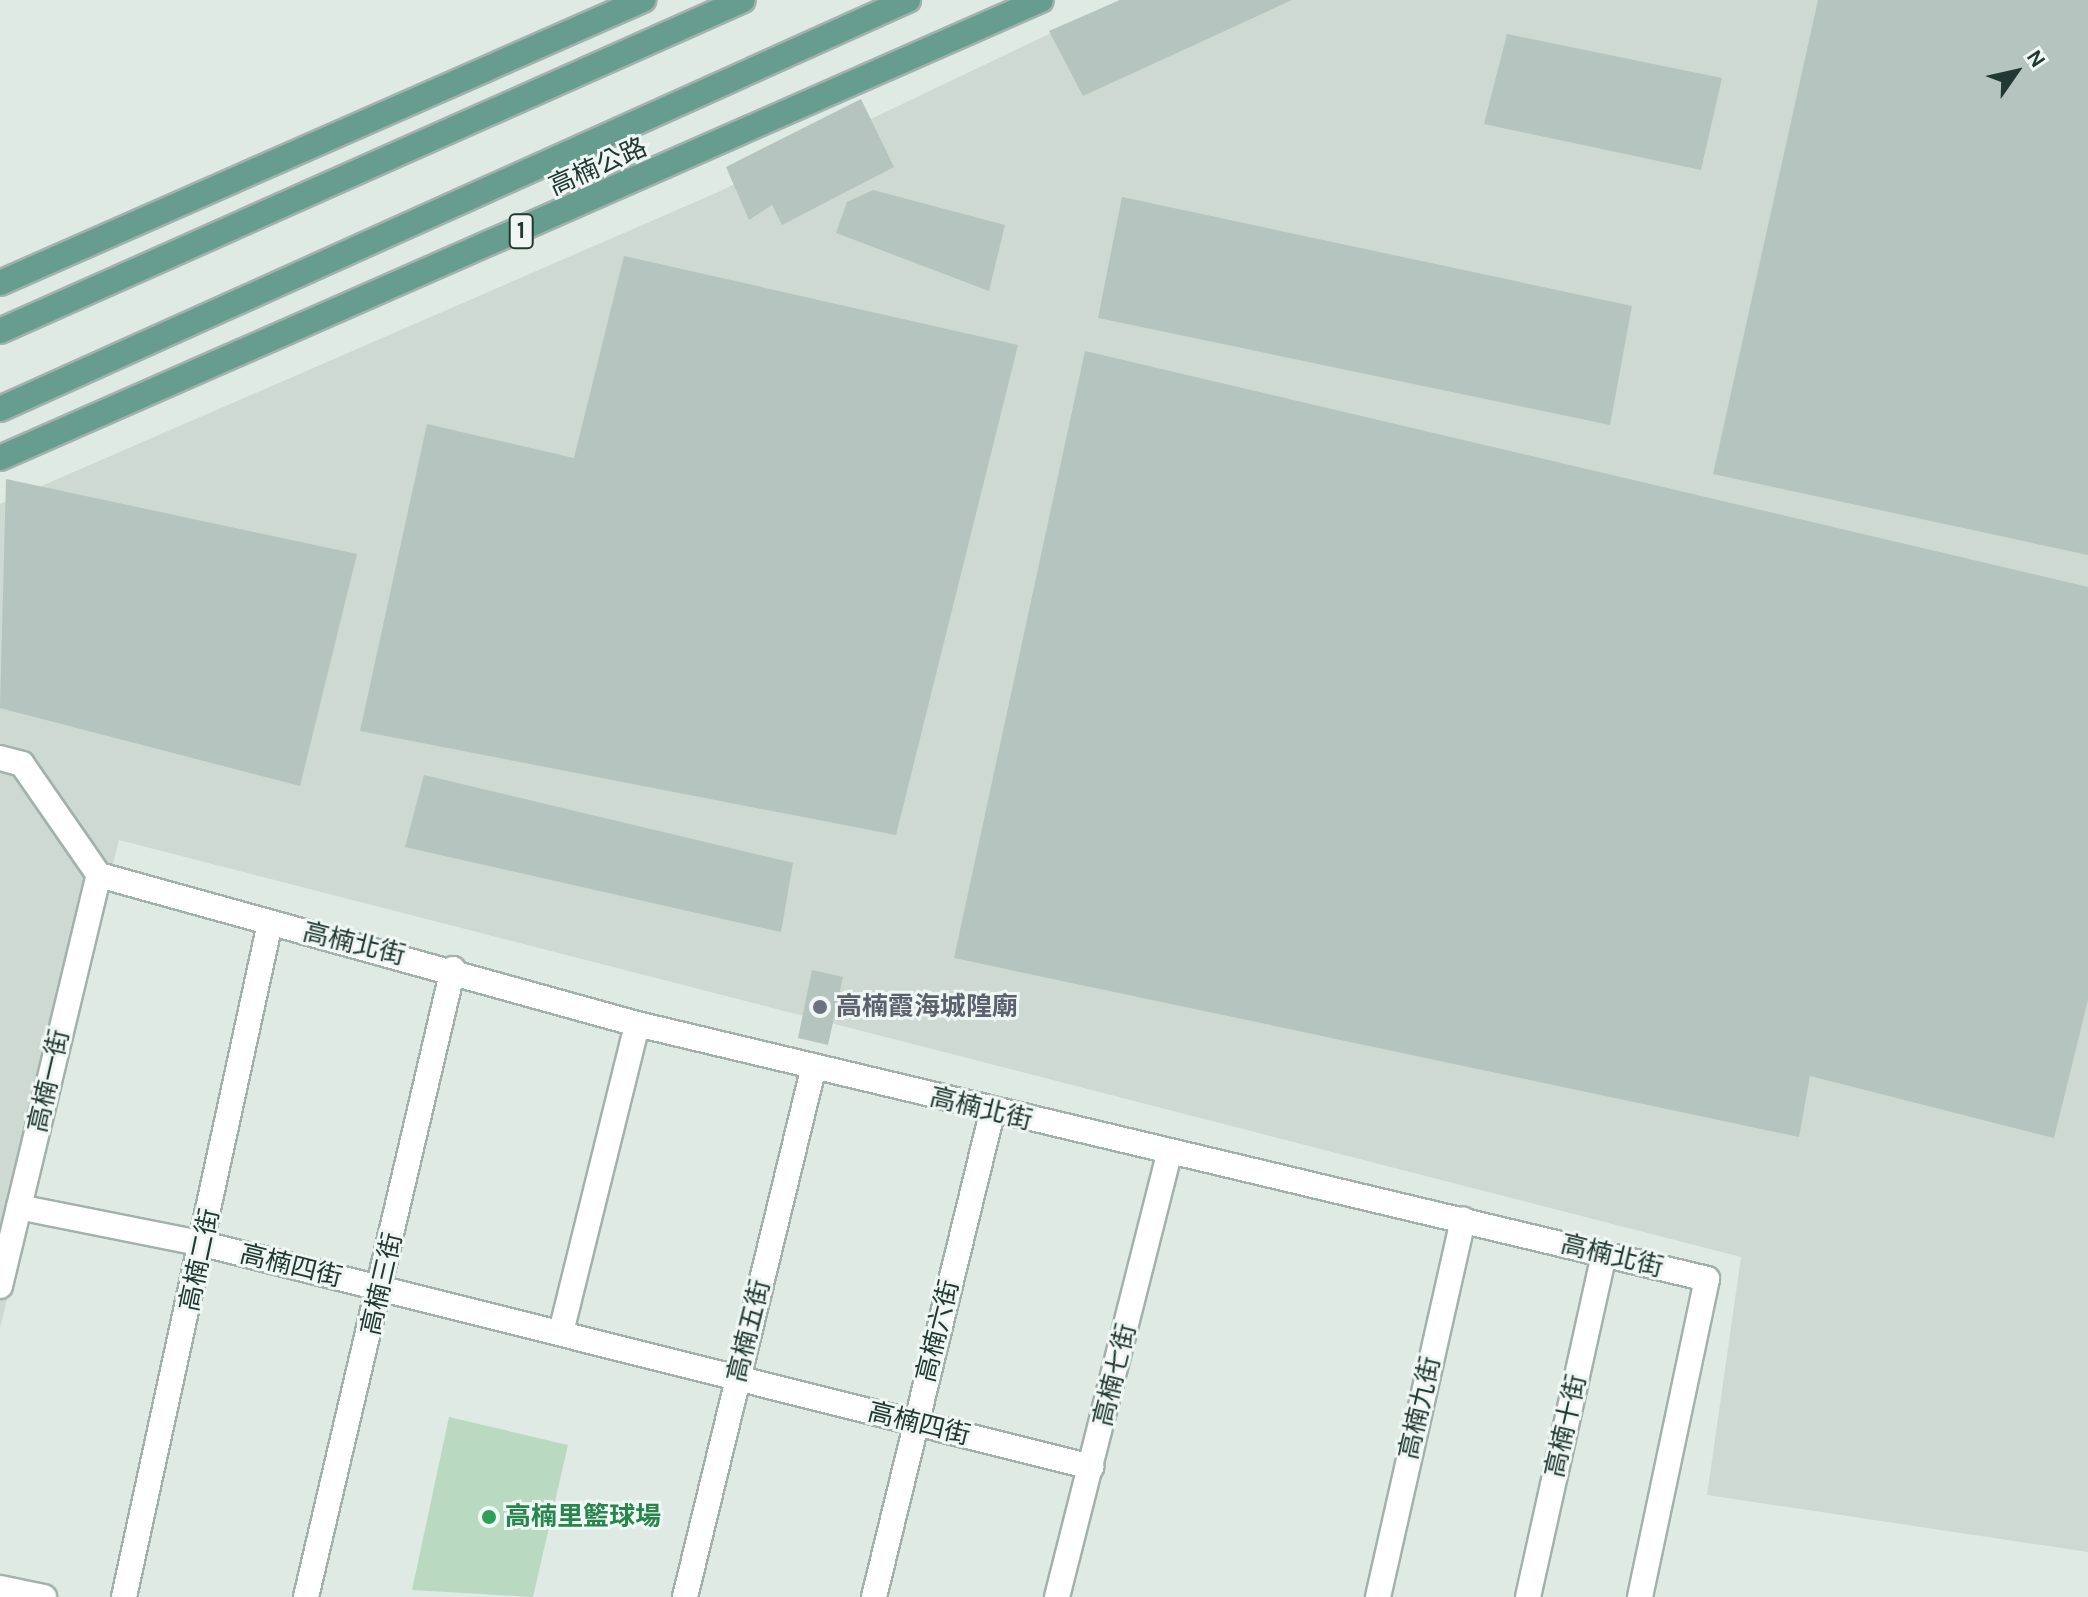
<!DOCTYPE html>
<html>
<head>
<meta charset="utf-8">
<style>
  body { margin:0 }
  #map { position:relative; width:2088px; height:1597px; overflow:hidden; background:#dfeae5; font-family:Karla,"Noto Sans TC",sans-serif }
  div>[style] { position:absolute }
  .built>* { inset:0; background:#ced9d4 }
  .green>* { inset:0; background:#b9dac1 }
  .building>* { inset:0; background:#b5c4be }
  .roads { filter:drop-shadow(2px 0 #a2b1ac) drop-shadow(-2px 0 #a2b1ac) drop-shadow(0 2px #a2b1ac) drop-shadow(0 -2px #a2b1ac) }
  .minor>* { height:24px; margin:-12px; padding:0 12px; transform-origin:12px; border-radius:12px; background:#fff }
  .primary>* { height:24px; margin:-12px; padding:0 12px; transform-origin:12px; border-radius:12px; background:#669d8e }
  .dots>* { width:22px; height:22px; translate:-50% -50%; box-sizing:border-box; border:4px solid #eff6f3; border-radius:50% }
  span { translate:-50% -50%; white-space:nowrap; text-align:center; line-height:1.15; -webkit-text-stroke:6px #eff6f3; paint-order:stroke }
  .shield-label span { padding:2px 6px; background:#eff6f3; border:2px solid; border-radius:6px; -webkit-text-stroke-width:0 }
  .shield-label { font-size:24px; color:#213932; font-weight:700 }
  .street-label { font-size:26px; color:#213932 }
  .worship-label { font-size:26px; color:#5b616d; font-weight:700 }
  .left { translate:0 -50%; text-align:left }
  .leisure-label { font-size:26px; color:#27864d; font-weight:700 }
  .north { position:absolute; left:1976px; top:32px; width:80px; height:80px; -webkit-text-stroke:6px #eff6f3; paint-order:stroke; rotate:56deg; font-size:22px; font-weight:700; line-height:32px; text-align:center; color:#213932 }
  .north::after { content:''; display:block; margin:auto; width:28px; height:36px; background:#213932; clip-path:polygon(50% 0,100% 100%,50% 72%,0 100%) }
</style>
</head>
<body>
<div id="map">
  <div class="built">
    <i style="clip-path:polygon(1120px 0,2088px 0,2088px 1552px,1707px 1495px,1741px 1257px,119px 840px,0 1328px,0 504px,716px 193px)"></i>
  </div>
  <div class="green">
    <i style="clip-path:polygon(449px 1417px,568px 1445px,533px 1597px,412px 1590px)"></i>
  </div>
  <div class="building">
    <i style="clip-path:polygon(1120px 0,1292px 0,1083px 96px,1049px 31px)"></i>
    <i style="clip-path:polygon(1818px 0,2088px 0,2088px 555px,1713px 474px)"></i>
    <i style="clip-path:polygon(1507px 34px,1722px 78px,1701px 170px,1484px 124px)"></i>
    <i style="clip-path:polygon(861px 99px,894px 167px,782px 225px,772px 205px,749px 220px,726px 167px)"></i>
    <i style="clip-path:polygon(873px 190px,1005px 225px,989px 291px,836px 233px,847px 202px)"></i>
    <i style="clip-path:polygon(1122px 197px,1632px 306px,1610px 425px,1098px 318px)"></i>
    <i style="clip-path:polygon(624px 256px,1018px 345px,896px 835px,360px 731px,427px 424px,574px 458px)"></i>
    <i style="clip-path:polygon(1085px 351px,2088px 587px,2088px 1000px,2054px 1138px,1810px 1076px,1799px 1137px,954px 958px)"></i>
    <i style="clip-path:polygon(6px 479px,357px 554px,300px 786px,0 708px)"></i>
    <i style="clip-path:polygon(424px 775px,793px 863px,781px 932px,405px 847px)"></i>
    <i style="clip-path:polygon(812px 970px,843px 977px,828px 1045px,798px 1038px)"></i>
  </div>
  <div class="roads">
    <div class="minor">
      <i style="left:0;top:758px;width:23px;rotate:15deg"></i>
      <i style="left:22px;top:764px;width:135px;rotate:55.3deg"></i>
      <i style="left:99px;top:875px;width:558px;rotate:15.48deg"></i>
      <i style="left:637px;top:1024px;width:1100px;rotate:13.4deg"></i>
      <i style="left:1707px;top:1279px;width:325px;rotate:101.9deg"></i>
      <i style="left:19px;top:1207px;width:189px;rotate:11.3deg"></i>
      <i style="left:204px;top:1244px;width:915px;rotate:14.11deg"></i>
      <i style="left:0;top:1286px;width:423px;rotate:-76.5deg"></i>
      <i style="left:561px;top:1332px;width:317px;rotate:-76.1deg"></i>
      <i style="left:0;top:1588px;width:45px;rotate:11.6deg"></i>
      <i style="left:124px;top:1597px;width:690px;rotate:-77.78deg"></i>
      <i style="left:306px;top:1597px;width:645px;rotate:-76.83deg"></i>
      <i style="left:685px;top:1597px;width:546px;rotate:-76.35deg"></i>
      <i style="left:874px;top:1597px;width:498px;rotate:-76.3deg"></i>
      <i style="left:1057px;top:1597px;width:459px;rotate:-75.8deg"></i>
      <i style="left:1378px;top:1597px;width:387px;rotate:-77.3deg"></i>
      <i style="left:1528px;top:1597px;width:351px;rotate:-77.5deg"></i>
    </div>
    <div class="primary">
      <i style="left:0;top:283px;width:703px;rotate:-23.76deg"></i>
      <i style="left:0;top:331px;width:813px;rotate:-24.01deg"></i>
      <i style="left:0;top:409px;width:996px;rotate:-24.25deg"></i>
      <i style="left:0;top:458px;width:1137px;rotate:-23.75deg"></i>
    </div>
  </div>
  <div class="dots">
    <i style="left:820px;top:1007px;background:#6b7280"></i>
    <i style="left:489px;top:1517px;background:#2e9e5b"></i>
  </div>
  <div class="shield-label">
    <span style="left:521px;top:231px">1</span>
  </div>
  <div class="street-label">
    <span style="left:598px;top:167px;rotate:-24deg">高楠公路</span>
    <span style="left:354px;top:944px;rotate:14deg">高楠北街</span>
    <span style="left:49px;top:1081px;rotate:-77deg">高楠一街</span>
    <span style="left:981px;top:1109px;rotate:14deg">高楠北街</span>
    <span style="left:1612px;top:1256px;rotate:14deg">高楠北街</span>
    <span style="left:200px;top:1260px;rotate:-78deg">高楠二街</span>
    <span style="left:291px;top:1266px;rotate:14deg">高楠四街</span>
    <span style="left:382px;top:1284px;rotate:-77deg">高楠三街</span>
    <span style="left:749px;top:1331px;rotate:-76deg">高楠五街</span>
    <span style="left:938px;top:1331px;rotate:-76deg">高楠六街</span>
    <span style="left:1115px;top:1375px;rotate:-76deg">高楠七街</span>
    <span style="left:1420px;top:1408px;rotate:-77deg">高楠九街</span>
    <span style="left:919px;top:1424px;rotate:14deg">高楠四街</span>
    <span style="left:1566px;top:1426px;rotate:-77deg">高楠十街</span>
  </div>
  <div class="worship-label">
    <span class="left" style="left:836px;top:1007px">高楠霞海城隍廟</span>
  </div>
  <div class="leisure-label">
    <span class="left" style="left:505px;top:1517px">高楠里籃球場</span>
  </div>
  <div class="north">N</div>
</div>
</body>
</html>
